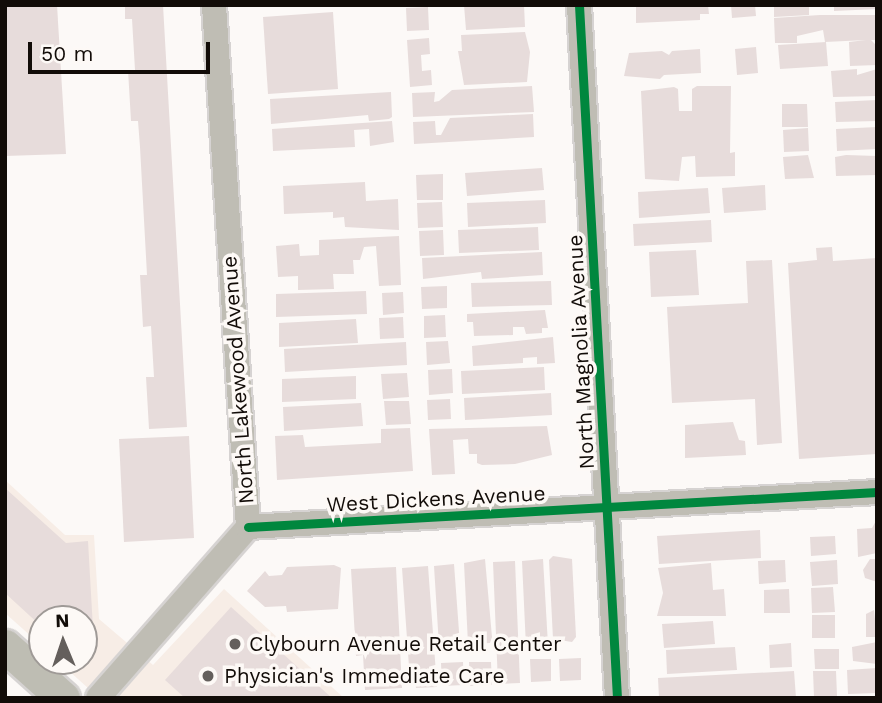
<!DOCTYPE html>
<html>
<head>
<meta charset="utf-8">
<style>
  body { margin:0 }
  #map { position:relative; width:882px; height:703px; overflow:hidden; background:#fcf9f7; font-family:"Work Sans",sans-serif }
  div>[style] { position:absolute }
  .built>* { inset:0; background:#f7ede6 }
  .building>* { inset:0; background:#e7dcdb }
  .roads { filter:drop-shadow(2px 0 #d6d3d2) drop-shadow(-2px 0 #d6d3d2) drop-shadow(0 2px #d6d3d2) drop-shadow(0 -2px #d6d3d2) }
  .street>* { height:24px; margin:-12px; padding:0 12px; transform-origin:12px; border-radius:12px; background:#bfbdb4 }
  .secondary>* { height:33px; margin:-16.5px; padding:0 16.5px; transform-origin:16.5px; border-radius:16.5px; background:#bebdb3 }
  .cycleway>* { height:9px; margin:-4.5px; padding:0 4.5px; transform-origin:4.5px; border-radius:4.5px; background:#00873e }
  .dots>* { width:19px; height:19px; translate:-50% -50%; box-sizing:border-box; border:4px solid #fdf9f6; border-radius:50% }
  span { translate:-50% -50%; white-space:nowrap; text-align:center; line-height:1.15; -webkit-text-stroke:7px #fdf9f6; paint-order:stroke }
  .street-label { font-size:21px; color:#120c08 }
  .poi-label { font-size:21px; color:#120c08 }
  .left { translate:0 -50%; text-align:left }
  .frame { position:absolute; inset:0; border:7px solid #120c08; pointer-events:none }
  .north { position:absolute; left:28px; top:605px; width:70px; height:70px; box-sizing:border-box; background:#fdf9f6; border:2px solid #9f9a97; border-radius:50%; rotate:358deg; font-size:19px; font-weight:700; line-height:28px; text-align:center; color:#120c08 }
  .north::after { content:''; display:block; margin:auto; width:24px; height:32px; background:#645f5c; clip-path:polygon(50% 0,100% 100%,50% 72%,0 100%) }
  .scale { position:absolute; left:28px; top:42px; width:182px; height:32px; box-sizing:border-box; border:4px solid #120c08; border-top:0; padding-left:9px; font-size:21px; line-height:24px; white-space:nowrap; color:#120c08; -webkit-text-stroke:5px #fdf9f6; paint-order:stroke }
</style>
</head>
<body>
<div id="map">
  <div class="built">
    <i style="clip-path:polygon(5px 480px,65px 535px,94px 535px,99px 619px,153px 665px,224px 589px,344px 698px,99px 698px,58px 661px,84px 661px,84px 619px,42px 619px,42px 646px,5px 613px)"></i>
  </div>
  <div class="building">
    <i style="clip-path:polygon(5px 5px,57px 5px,66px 154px,5px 156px)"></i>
    <i style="clip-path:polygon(125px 5px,163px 5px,187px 427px,149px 429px,146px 377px,154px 377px,151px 326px,143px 327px,140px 275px,147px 275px,140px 147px,138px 121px,131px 121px,128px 70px,135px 70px,132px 19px,125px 19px)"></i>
    <i style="clip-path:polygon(464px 5px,524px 5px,525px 27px,466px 30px)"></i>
    <i style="clip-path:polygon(636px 5px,708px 5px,709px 14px,700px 14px,700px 20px,636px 23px)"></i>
    <i style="clip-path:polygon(731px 5px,755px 5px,756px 16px,732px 18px)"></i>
    <i style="clip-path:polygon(774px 5px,809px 5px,809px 15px,774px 17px)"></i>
    <i style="clip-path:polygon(834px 5px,877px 5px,877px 9px,834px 11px)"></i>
    <i style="clip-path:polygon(428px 7px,429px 30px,407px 31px,406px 8px)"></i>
    <i style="clip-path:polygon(333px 12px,338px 89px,268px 94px,263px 17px)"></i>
    <i style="clip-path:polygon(820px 15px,877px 15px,877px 40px,871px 40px,877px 46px,877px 65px,850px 66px,849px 42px,866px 40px,825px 42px,823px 30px,797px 36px,797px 43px,775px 43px,774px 18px)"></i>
    <i style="clip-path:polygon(525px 32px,530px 52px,527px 82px,464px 85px,458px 51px,462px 51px,461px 35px)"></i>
    <i style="clip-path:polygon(429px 38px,430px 54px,421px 55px,422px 71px,431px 70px,432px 85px,410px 87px,407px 40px)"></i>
    <i style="clip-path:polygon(826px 42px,828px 66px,780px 69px,778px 45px)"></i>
    <i style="clip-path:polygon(756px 47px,758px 73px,737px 75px,735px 49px)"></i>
    <i style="clip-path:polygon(700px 49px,701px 73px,664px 75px,660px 79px,624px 76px,629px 53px,662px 51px,669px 55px,672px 51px)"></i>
    <i style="clip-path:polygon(857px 69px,857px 75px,877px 69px,877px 96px,833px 97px,831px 71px)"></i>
    <i style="clip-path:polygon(532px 86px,534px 112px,413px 117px,412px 93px,435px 92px,434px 102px,439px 101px,452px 90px)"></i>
    <i style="clip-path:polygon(697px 86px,731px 86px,730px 153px,735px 152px,735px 176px,696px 177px,695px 156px,682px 157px,679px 181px,645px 179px,641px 91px,674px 87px,678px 89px,679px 111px,692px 111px,692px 89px)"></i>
    <i style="clip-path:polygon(391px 92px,392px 117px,389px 119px,369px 121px,368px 115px,271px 124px,270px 99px)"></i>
    <i style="clip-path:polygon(877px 100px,877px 121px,836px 122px,835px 102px)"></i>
    <i style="clip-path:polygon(782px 104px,807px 104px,808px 127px,782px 127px)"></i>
    <i style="clip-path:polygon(533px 114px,534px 137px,414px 144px,413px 122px,435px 121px,436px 135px,441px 135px,450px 118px)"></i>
    <i style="clip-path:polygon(392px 121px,394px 142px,370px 146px,369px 129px,354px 130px,355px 147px,273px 151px,272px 129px)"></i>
    <i style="clip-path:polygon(877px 127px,877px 149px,837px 151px,836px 129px)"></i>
    <i style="clip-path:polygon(808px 128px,809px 151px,784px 152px,783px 130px)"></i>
    <i style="clip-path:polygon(808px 155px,814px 178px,785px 179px,783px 157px)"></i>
    <i style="clip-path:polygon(846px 155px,877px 156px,877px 175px,836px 176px,835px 157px)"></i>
    <i style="clip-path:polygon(542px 168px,544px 190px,467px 196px,465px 173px)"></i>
    <i style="clip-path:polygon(443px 174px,443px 200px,417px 200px,416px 175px)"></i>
    <i style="clip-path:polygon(365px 182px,366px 201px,398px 199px,399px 230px,345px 227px,344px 217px,333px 218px,333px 212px,284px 214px,283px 186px)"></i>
    <i style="clip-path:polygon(765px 185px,766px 210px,724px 213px,722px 188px)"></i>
    <i style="clip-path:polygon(708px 188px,710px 213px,639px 218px,638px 192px)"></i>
    <i style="clip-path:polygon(545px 200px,546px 223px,468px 227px,467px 203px)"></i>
    <i style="clip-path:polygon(442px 202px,443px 227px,418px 228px,417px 203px)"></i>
    <i style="clip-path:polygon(711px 220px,712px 242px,634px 246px,633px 224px)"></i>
    <i style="clip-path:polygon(538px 227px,539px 250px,459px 253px,458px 230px)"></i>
    <i style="clip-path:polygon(443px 230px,444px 255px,420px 256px,419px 231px)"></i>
    <i style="clip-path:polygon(399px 236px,401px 285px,379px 286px,376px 246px,364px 247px,360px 260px,353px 260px,354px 274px,333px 274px,334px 289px,298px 290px,298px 276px,278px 277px,276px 246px,299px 244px,300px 256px,319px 255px,319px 240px)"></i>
    <i style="clip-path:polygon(832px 247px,833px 261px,877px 258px,877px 454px,799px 459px,788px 263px,817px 260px,816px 248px)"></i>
    <i style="clip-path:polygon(696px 250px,699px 295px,651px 297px,649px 252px)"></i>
    <i style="clip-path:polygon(542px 252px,543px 275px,482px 279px,481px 272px,423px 279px,422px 258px)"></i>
    <i style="clip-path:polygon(772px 260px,782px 443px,757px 445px,755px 399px,672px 403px,667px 307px,748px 303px,746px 261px)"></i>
    <i style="clip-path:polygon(551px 281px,552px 305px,472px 307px,471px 283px)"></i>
    <i style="clip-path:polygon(447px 286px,447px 308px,422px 309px,421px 287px)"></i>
    <i style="clip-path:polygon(366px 291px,367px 314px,276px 317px,276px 294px)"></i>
    <i style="clip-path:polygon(403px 292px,404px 313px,383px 315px,382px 293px)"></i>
    <i style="clip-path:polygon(545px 310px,548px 328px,542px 328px,542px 333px,526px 334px,524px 327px,513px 327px,513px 335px,474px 336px,473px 322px,467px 322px,467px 314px)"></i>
    <i style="clip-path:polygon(445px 315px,446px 337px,424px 338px,424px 316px)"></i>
    <i style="clip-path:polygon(403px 317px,404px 338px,380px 339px,379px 318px)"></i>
    <i style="clip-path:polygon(356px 319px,358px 343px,279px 347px,279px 323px)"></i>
    <i style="clip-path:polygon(553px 337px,555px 363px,537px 364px,537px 357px,523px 358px,523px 363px,473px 366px,472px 346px)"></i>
    <i style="clip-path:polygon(448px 341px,450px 363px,427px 365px,426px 342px)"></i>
    <i style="clip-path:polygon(406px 342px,407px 365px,285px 372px,284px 349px)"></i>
    <i style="clip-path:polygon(544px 367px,545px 390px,462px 394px,461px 371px)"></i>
    <i style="clip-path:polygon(452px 369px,453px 393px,429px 395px,428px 370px)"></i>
    <i style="clip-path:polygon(407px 373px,409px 397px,383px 399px,381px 374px)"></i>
    <i style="clip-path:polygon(356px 376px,356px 399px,282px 402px,282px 379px)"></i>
    <i style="clip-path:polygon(551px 393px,552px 415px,465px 420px,464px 398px)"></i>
    <i style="clip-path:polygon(450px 399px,451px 419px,428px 420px,427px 400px)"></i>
    <i style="clip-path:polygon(384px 401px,409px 401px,411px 424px,386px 425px)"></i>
    <i style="clip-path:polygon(361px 403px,363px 426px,284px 431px,283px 407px)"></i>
    <i style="clip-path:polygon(733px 422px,739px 440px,745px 441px,746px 455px,685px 458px,685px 425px)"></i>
    <i style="clip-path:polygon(547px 426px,552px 455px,515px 464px,482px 465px,477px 463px,477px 454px,469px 454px,468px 439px,453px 440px,455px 474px,432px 475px,429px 429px)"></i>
    <i style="clip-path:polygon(410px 428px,413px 471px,277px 480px,275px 436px,303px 435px,305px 447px,381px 443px,381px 429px)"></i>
    <i style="clip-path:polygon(189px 436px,194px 538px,124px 542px,119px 439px)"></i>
    <i style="clip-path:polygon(5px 488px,66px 543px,88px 541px,94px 646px,84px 656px,84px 619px,42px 619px,42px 627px,5px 593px)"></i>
    <i style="clip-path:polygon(877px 519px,877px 553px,858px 557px,857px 529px,872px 528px)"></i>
    <i style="clip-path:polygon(760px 530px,761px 558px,659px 564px,657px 536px)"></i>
    <i style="clip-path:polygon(835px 536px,836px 554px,811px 556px,810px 537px)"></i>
    <i style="clip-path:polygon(553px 556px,572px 559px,576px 637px,572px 642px,553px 639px,549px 560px)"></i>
    <i style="clip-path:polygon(485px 559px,492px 637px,490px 643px,468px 644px,464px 563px)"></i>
    <i style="clip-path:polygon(543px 559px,548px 645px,526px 647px,522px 561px)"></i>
    <i style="clip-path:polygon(870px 559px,877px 559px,877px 582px,865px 578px,863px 570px)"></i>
    <i style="clip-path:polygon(785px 560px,786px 582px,759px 584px,758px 561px)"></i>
    <i style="clip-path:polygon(837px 560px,838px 584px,812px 586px,810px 562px)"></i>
    <i style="clip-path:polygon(515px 561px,520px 683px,498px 684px,493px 562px)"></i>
    <i style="clip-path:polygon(711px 563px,713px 590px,724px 589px,726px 616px,657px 616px,663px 593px,658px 568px)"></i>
    <i style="clip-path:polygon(454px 564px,460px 645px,439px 646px,434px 566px)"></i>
    <i style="clip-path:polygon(334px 565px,341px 568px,338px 609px,287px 612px,286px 606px,265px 607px,247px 591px,265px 571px,269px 576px,282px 575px,287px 567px)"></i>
    <i style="clip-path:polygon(428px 566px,437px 687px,416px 688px,415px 681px,410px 681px,402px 568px)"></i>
    <i style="clip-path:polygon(396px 567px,402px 688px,365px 690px,363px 655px,356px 656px,351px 569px)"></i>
    <i style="clip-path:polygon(833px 587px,835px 612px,812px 613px,811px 588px)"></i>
    <i style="clip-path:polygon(789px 589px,790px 613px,764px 613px,764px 590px)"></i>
    <i style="clip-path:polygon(231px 607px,332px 698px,185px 698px,165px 680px)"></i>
    <i style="clip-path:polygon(874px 610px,877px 637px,866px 637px,866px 614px)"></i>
    <i style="clip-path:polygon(812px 615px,835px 615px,835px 638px,812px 638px)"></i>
    <i style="clip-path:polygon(713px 621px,715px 644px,664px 648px,662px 624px)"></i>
    <i style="clip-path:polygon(877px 642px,877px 664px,853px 661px,852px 647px)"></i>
    <i style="clip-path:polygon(791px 643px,792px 667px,770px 668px,769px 645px)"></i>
    <i style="clip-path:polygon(735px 647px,737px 670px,667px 674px,666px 650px)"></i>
    <i style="clip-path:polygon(814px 649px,839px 649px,839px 669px,815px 669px)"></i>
    <i style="clip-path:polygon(581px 658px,581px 680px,560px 681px,559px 659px)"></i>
    <i style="clip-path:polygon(530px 659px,551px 659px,551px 681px,531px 682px)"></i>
    <i style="clip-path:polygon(463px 662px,464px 685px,442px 686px,441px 663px)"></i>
    <i style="clip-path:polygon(469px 662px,491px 662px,492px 685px,470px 686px)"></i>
    <i style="clip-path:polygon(877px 668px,877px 693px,848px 694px,847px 670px)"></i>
    <i style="clip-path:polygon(794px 671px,796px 698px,659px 698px,658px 678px)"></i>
    <i style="clip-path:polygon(813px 671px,836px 671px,837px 696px,814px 697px)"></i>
  </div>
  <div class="roads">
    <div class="street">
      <i style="left:579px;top:5px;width:694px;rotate:86.86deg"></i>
      <i style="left:248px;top:527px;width:630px;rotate:-3.18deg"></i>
      <i style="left:98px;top:698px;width:227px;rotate:-48.7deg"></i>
      <i style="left:248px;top:527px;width:523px;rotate:-93.73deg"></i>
    </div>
    <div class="secondary">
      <i style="left:5px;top:646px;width:78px;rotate:41.9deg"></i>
    </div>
  </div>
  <div class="cycleway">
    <i style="left:579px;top:5px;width:694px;rotate:86.86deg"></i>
    <i style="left:248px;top:527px;width:630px;rotate:-3.18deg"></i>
  </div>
  <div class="dots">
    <i style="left:235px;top:644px;background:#645f5c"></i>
    <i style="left:208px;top:676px;background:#645f5c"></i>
  </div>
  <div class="street-label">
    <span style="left:581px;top:352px;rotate:-93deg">North Magnolia Avenue</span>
    <span style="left:238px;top:380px;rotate:-94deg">North Lakewood Avenue</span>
    <span style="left:436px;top:499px;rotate:-3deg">West Dickens Avenue</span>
  </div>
  <div class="poi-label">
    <span class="left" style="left:249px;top:644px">Clybourn Avenue Retail Center</span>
    <span class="left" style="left:224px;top:676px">Physician's Immediate Care</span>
  </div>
  <div class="frame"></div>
  <div class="north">N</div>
  <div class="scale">50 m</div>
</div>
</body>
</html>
